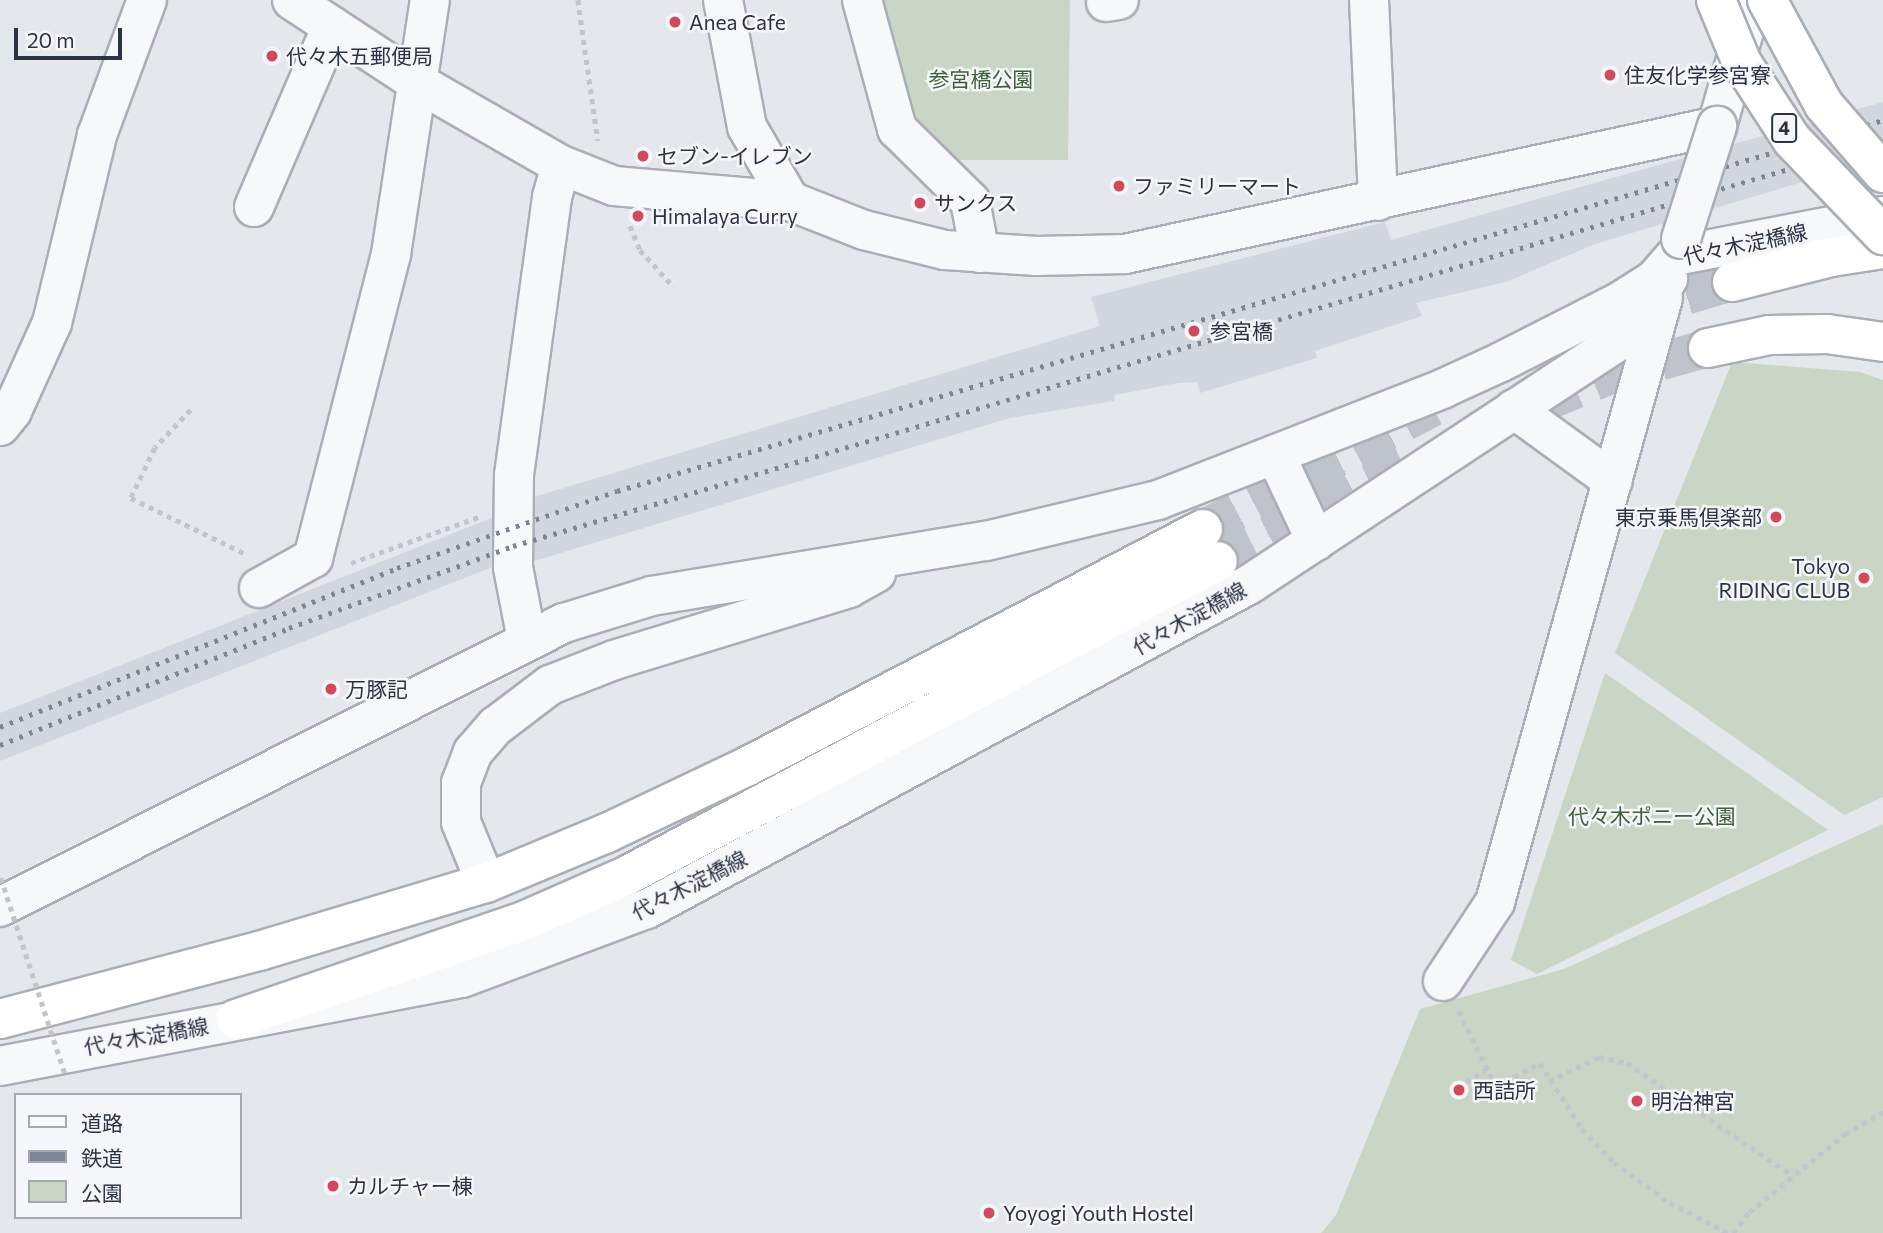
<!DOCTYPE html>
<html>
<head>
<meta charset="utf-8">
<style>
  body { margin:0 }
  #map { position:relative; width:1883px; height:1233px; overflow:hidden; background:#e4e7ec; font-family:Commissioner,"Noto Sans JP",sans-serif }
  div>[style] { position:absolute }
  .built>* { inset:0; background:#d2d6de }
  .green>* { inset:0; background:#c9d6c5 }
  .highway-tunnel>* { height:38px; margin-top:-19px; transform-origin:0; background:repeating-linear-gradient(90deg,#bfc3cb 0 38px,transparent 0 57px) }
  .path>* { height:4.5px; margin-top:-2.25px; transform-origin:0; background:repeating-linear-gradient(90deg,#c2c5cb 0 5px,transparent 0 10px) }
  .roads { filter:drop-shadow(2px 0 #a9aeb7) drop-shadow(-2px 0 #a9aeb7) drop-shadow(0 2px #a9aeb7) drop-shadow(0 -2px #a9aeb7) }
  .minor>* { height:38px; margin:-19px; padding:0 19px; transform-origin:19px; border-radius:19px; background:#f7f8fa }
  .highway>* { height:38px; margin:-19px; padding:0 19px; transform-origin:19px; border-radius:19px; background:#fff }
  .rail>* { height:5px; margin-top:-2.5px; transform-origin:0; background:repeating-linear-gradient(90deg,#7d8696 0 3.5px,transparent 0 10.5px) }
  .path-bridge>* { height:4.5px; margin-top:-2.25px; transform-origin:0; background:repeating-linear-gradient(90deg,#c2c5cb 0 5px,transparent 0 10px) }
  .bridges { filter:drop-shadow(2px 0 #a9aeb7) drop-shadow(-2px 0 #a9aeb7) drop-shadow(0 2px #a9aeb7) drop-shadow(0 -2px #a9aeb7) }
  .minor-bridge>* { height:38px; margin:-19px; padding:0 19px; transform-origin:19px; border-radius:19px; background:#f7f8fa }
  .highway-bridge>* { height:38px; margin:-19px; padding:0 19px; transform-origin:19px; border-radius:19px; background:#fff }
  .dots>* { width:19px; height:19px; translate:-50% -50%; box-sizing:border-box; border:4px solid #f4f6f9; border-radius:50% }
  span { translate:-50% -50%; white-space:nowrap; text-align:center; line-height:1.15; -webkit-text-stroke:5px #f4f6f9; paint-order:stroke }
  .shield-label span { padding:2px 5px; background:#f4f6f9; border:2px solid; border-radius:5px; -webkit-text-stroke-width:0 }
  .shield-label { font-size:19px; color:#2b3445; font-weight:700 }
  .poi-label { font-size:21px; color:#2b3445 }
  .left { translate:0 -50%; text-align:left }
  .right { translate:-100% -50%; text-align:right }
  .park-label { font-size:21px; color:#3f6138 }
  .street-label { font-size:21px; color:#2b3445 }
  .legend { position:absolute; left:14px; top:1093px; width:228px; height:126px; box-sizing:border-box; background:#f4f6f9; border:2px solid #a4a8b1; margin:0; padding:9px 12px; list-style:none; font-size:21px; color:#2b3445 }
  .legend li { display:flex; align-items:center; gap:14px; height:35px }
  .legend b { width:35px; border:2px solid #a4a8b1 }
  .scale { position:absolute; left:14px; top:28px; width:108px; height:32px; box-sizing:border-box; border:4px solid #2b3445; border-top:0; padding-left:9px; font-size:21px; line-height:24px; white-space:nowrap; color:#2b3445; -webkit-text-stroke:5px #f4f6f9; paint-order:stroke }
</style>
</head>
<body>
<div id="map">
  <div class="built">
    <i style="clip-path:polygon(1883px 102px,1883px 158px,1595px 244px,1506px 282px,1416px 303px,1422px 316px,1315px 351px,1317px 358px,1200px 393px,1197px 382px,1178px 383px,1115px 395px,1114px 401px,1010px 418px,524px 564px,524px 500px,1100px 326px,1091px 297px,1385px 222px,1391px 240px)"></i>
    <i style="clip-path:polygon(499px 515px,500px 564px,0 761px,0 713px)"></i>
  </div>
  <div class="green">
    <i style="clip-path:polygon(878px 0,1070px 0,1068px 160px,940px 160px,910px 123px)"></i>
    <i style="clip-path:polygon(1732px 362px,1860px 372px,1883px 380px,1883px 797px,1844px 815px,1615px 653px)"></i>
    <i style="clip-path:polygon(1605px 673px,1828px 830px,1537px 974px,1511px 960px)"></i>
    <i style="clip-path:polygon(1883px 824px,1883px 1233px,1321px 1233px,1336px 1215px,1420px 1009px,1564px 969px)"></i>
  </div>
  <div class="highway-tunnel">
    <i style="left:1632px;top:312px;width:104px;rotate:-16.7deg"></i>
    <i style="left:1541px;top:404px;width:70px;rotate:-22.6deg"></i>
    <i style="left:1606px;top:377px;width:106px;rotate:-15.9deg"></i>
    <i style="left:1203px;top:529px;width:260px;rotate:-27.9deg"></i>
    <i style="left:1218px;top:561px;width:215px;rotate:-27.2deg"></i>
  </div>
  <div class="path">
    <i style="left:578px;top:0;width:142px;rotate:81.9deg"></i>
    <i style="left:630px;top:226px;width:26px;rotate:67deg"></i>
    <i style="left:640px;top:250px;width:50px;rotate:47.4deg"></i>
    <i style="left:191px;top:410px;width:52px;rotate:133.5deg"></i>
    <i style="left:155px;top:448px;width:55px;rotate:115.6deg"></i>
    <i style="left:131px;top:498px;width:126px;rotate:26deg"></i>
    <i style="left:351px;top:563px;width:135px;rotate:-19.9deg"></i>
    <i style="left:1459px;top:1011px;width:84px;rotate:63.7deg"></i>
    <i style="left:1496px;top:1086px;width:50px;rotate:-27.6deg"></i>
    <i style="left:1540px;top:1063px;width:78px;rotate:57.5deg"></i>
    <i style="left:1582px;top:1129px;width:46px;rotate:45.9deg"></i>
    <i style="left:1614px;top:1162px;width:69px;rotate:36.2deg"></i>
    <i style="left:1670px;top:1203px;width:65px;rotate:27.3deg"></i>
    <i style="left:1549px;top:1081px;width:55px;rotate:-25.6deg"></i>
    <i style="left:1599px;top:1057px;width:29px;rotate:12deg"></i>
    <i style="left:1627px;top:1063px;width:201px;rotate:34.2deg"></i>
    <i style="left:1466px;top:1082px;width:25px;rotate:-32deg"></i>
    <i style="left:1733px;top:1233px;width:26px;rotate:-53deg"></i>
    <i style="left:1749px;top:1212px;width:124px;rotate:-39.1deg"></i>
    <i style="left:1845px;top:1134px;width:44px;rotate:-30.1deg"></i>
  </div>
  <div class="roads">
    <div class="minor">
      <i style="left:292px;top:0;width:153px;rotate:33.3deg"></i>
      <i style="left:420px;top:84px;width:163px;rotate:29.9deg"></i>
      <i style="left:561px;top:165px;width:57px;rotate:21.6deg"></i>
      <i style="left:614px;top:186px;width:177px;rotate:4.9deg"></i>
      <i style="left:790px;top:201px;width:79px;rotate:21.4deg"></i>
      <i style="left:864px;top:230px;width:83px;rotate:13.9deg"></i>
      <i style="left:945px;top:250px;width:92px;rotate:3.7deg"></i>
      <i style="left:1037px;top:256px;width:88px;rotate:-1.3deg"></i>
      <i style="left:1125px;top:254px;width:606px;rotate:-12.2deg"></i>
      <i style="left:1717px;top:126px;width:131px;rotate:-74.1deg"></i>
      <i style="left:723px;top:0;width:129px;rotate:79.3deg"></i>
      <i style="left:747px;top:127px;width:86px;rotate:59.8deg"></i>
      <i style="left:862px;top:0;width:134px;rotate:74.8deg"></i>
      <i style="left:897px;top:129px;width:103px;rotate:44.6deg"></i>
      <i style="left:970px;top:201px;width:53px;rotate:79.1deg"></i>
      <i style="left:1369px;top:0;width:201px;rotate:87.4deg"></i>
      <i style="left:1106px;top:2px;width:13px;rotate:-9deg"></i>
      <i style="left:254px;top:207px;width:197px;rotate:-66.7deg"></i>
      <i style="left:1514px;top:409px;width:122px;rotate:36deg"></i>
      <i style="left:0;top:426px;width:19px;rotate:-51deg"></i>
      <i style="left:12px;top:411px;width:97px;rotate:-65.6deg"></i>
      <i style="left:52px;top:323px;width:193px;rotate:-76.5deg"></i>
      <i style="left:97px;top:135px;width:144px;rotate:-69.7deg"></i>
      <i style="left:1276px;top:456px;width:94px;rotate:64.8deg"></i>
      <i style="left:259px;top:588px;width:62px;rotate:-29.1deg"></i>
      <i style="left:313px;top:558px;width:314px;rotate:-75.6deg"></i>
      <i style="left:391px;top:254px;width:257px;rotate:-81.3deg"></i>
      <i style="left:527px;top:640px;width:74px;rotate:-100.9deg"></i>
      <i style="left:513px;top:567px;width:92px;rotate:-89.4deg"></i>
      <i style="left:514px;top:475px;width:281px;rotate:-82.2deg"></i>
      <i style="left:552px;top:197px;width:33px;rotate:-74deg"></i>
      <i style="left:486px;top:883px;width:66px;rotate:-112.3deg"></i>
      <i style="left:461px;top:822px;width:39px;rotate:-90deg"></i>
      <i style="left:461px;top:783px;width:33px;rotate:-69deg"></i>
      <i style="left:473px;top:752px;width:35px;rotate:-49deg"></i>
      <i style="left:496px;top:726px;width:68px;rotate:-37.2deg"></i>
      <i style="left:550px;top:685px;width:69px;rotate:-21.3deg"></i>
      <i style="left:614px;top:660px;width:246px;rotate:-17deg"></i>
      <i style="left:849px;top:588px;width:31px;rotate:-29deg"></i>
      <i style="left:0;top:907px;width:631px;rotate:-26.73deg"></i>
      <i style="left:564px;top:623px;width:92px;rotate:-17.1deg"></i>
      <i style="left:652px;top:596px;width:338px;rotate:-9.4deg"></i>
      <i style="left:986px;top:541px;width:177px;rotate:-13.4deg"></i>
      <i style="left:1158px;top:500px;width:305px;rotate:-21.3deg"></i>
      <i style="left:1442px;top:389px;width:65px;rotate:-24.6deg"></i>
      <i style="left:1501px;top:362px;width:132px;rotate:-27deg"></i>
      <i style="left:1619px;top:302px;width:41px;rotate:-32.2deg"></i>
      <i style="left:1654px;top:280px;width:32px;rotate:-49deg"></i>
      <i style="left:1675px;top:256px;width:212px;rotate:-10.9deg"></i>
      <i style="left:1443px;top:981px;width:95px;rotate:-56.6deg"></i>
      <i style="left:1495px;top:902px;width:627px;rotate:-74.46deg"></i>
      <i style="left:0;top:1066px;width:470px;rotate:-10.8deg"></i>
      <i style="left:462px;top:978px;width:197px;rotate:-20.5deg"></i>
      <i style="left:647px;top:909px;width:685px;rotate:-28.32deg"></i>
      <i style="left:1250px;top:584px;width:440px;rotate:-33.4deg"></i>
      <i style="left:1617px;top:342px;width:37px;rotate:-45deg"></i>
      <i style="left:1643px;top:316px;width:45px;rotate:-56deg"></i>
    </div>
    <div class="highway">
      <i style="left:1732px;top:282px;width:102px;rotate:-14.2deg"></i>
      <i style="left:1831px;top:257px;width:53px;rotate:-8.7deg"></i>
      <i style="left:1708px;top:348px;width:62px;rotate:-12deg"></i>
      <i style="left:1769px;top:335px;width:58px;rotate:-1deg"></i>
      <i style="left:1827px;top:334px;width:57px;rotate:8.1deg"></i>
      <i style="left:0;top:1019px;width:268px;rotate:-14.7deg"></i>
      <i style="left:259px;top:951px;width:237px;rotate:-16.7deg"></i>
      <i style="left:486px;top:883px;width:131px;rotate:-22.5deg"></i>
      <i style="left:607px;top:833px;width:156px;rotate:-25.4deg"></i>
      <i style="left:748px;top:766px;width:513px;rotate:-27.51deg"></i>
      <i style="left:236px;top:1019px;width:306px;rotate:-18.8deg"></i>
      <i style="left:526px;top:920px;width:111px;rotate:-23.8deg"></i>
      <i style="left:628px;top:875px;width:668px;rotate:-28.02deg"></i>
    </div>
  </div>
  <div class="rail">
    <i style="left:0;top:727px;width:428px;rotate:-21.8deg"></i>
    <i style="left:397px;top:568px;width:233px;rotate:-19.3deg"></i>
    <i style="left:617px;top:491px;width:1319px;rotate:-16.33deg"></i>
    <i style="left:0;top:745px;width:312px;rotate:-22deg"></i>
    <i style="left:289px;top:628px;width:239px;rotate:-20.1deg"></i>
    <i style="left:513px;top:546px;width:1429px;rotate:-16.47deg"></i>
  </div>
  <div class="path-bridge">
    <i style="left:1px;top:878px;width:206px;rotate:71.9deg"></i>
  </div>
  <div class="bridges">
    <div class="minor-bridge">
      <i style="left:1681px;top:239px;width:119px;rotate:-72.3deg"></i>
    </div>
    <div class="highway-bridge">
      <i style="left:1716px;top:0;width:68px;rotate:67.6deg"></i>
      <i style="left:1742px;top:63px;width:92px;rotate:57deg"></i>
      <i style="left:1792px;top:140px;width:132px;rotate:46.2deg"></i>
      <i style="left:1767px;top:0;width:119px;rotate:61.5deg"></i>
      <i style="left:1824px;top:105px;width:90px;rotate:49.1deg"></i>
    </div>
  </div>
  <div class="dots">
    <i style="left:675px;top:22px;background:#d1495b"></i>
    <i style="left:272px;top:56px;background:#d1495b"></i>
    <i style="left:1610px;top:75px;background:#d1495b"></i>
    <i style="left:643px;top:156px;background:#d1495b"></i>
    <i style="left:1119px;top:186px;background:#d1495b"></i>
    <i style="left:920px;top:203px;background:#d1495b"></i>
    <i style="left:638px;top:216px;background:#d1495b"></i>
    <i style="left:1194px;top:331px;background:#d1495b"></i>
    <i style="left:1776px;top:517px;background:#d1495b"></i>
    <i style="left:1864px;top:578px;background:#d1495b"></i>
    <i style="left:331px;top:689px;background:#d1495b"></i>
    <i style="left:1459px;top:1090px;background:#d1495b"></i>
    <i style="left:1637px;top:1101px;background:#d1495b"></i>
    <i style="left:333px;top:1186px;background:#d1495b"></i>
    <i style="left:989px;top:1213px;background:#d1495b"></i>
  </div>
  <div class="shield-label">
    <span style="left:1784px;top:128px">4</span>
  </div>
  <div class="poi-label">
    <span class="left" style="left:689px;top:22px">Anea Cafe</span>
    <span class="left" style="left:286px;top:56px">代々木五郵便局</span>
    <span class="left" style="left:1624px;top:75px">住友化学参宮寮</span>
    <span class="left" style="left:657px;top:156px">セブン-イレブン</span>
    <span class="left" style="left:1133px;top:186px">ファミリーマート</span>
    <span class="left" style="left:934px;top:203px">サンクス</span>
    <span class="left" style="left:652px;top:216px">Himalaya Curry</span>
    <span class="left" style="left:1210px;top:331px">参宮橋</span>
    <span class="right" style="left:1762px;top:517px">東京乗馬倶楽部</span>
    <span class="right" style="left:1850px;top:578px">Tokyo<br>RIDING CLUB</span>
    <span class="left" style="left:345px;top:689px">万豚記</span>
    <span class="left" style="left:1473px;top:1090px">西詰所</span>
    <span class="left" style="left:1651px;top:1101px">明治神宮</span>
    <span class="left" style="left:347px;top:1186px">カルチャー棟</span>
    <span class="left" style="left:1003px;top:1213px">Yoyogi Youth Hostel</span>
  </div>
  <div class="park-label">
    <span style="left:981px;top:79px">参宮橋公園</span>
    <span style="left:1652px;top:816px">代々木ポニー公園</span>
  </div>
  <div class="street-label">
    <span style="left:1745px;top:244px;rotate:-12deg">代々木淀橋線</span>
    <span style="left:1189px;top:618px;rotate:-29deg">代々木淀橋線</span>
    <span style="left:689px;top:885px;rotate:-27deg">代々木淀橋線</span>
    <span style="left:146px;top:1036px;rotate:-10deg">代々木淀橋線</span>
  </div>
  <ul class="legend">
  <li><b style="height:9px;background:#f7f8fa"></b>道路</li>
  <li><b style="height:9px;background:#7d8696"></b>鉄道</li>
  <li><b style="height:19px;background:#c9d6c5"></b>公園</li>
  </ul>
  <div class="scale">20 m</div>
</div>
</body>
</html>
